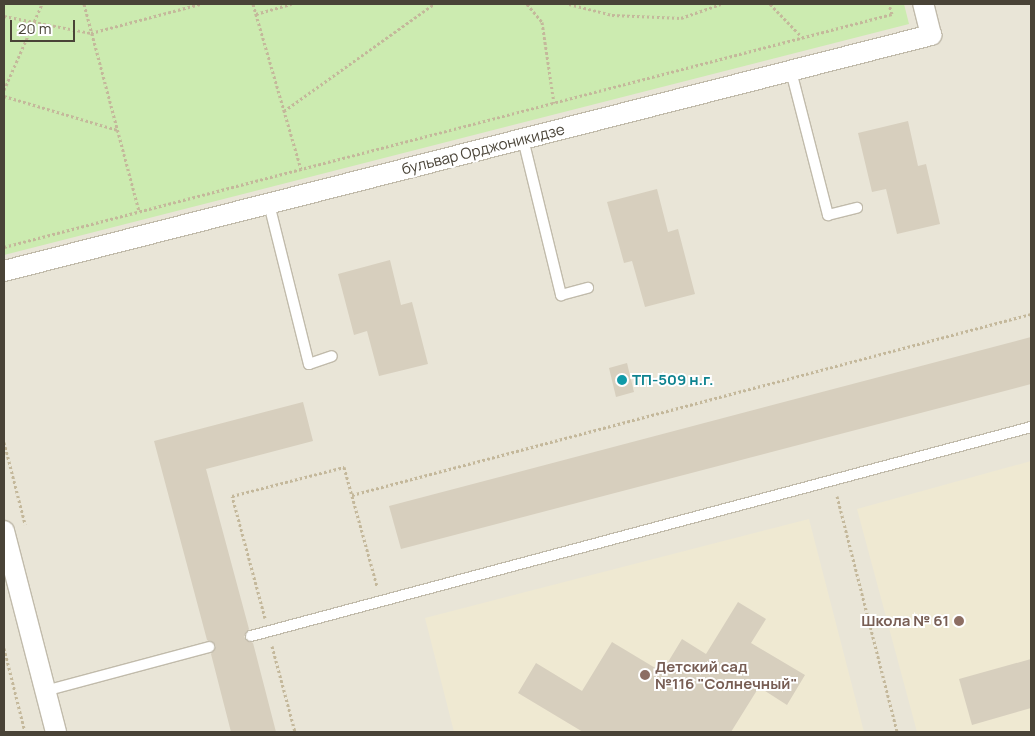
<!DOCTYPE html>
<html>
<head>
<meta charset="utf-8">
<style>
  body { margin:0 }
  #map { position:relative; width:1035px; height:736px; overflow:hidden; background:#f5f2e9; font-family:Manrope,sans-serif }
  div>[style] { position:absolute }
  .residential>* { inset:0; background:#e9e5d7 }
  .education>* { inset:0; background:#efe9d2 }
  .green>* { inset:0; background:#ccebb0 }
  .building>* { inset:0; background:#d7cfbe }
  .path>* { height:3px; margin-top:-1.5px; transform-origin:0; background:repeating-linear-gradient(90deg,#c4b89b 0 2.5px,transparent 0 5px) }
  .roads { filter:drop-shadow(1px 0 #c1bbab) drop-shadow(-1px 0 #c1bbab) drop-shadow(0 1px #c1bbab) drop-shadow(0 -1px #c1bbab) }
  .lane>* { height:10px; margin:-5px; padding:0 5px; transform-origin:5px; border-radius:5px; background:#fff }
  .street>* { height:20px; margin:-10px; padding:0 10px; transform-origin:10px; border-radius:10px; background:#fff }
  .dots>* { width:14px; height:14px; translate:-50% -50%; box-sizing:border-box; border:2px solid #fff; border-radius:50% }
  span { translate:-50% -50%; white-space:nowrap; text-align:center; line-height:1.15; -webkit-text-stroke:4px #fff; paint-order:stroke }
  .street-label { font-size:15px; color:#494337 }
  .culture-label { font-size:15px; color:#0d838f; font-weight:700 }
  .left { translate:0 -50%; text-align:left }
  .education-label { font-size:15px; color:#785e54; font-weight:700 }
  .right { translate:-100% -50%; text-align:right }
  .frame { position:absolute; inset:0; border:5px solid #494337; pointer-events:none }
  .scale { position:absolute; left:10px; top:20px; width:65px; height:22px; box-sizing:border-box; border:2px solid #494337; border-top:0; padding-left:6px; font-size:15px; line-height:18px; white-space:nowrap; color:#494337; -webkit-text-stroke:4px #fff; paint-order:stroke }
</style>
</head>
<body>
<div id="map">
  <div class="residential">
    <i style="clip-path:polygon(4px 4px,1031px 4px,1031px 732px,4px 732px)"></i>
  </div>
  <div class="education">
    <i style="clip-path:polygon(1031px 461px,1031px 732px,917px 732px,857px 509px)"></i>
    <i style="clip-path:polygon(809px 519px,864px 732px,454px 732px,425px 618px)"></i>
  </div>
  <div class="green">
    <i style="clip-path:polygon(4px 4px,904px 4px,909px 24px,4px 255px)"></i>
  </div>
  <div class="building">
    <i style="clip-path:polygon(908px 121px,918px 166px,926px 164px,940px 224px,897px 234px,886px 189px,872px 192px,858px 133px)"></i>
    <i style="clip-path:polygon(657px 189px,668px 232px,678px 229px,695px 294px,645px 307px,632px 261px,624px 263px,607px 202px)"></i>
    <i style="clip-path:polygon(390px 260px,401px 305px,412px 302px,428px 364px,379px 376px,367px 331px,354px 335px,338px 274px)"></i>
    <i style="clip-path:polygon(1031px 337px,1031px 384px,401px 549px,389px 506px)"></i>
    <i style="clip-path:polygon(627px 363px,634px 392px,616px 397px,609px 368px)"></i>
    <i style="clip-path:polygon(303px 402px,313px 441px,206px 469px,249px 629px,244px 637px,253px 643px,276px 732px,231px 732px,211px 654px,216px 646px,207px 640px,154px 441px)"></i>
    <i style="clip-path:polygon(738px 602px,766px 619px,751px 643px,805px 675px,787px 705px,759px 687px,731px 732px,583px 732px,518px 693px,536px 663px,582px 691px,612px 642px,662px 672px,682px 639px,706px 654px)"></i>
    <i style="clip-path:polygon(1031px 659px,1031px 708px,972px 725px,959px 679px)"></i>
  </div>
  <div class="path">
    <i style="left:84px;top:4px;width:214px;rotate:75.1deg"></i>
    <i style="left:253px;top:4px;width:172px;rotate:73.8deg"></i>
    <i style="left:527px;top:4px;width:23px;rotate:50deg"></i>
    <i style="left:542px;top:22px;width:82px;rotate:81.6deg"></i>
    <i style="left:569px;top:4px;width:44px;rotate:14.3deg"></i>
    <i style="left:612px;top:15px;width:69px;rotate:2.5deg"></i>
    <i style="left:681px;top:18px;width:42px;rotate:-19.3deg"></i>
    <i style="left:770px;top:4px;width:46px;rotate:45.9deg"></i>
    <i style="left:256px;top:14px;width:37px;rotate:-16deg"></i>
    <i style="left:4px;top:16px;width:89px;rotate:11.1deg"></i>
    <i style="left:91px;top:33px;width:113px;rotate:-14.9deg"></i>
    <i style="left:4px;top:90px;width:94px;rotate:-66.2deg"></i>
    <i style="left:4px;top:96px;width:118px;rotate:16.7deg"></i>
    <i style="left:284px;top:111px;width:184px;rotate:-35.5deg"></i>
    <i style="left:4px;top:247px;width:918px;rotate:-14.7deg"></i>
    <i style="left:892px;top:14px;width:10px;rotate:-107deg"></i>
    <i style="left:4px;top:442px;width:85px;rotate:75.6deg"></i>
    <i style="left:352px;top:495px;width:703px;rotate:-14.93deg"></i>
    <i style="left:837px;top:496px;width:244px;rotate:75.7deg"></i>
    <i style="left:265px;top:618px;width:126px;rotate:-105.1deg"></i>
    <i style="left:232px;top:496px;width:116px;rotate:-14.5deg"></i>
    <i style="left:344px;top:467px;width:123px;rotate:74.5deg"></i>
    <i style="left:272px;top:646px;width:89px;rotate:75deg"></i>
    <i style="left:4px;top:648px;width:87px;rotate:76deg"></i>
  </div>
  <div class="roads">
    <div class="lane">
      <i style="left:791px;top:71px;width:149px;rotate:75.6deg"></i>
      <i style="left:828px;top:215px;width:30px;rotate:-14deg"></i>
      <i style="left:523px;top:139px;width:161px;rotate:76.3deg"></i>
      <i style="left:561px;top:295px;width:28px;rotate:-15deg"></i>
      <i style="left:269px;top:204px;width:165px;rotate:76deg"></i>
      <i style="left:309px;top:364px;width:24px;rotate:-19deg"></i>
      <i style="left:251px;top:636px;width:808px;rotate:-15deg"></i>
      <i style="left:45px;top:691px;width:170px;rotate:-15deg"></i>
    </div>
    <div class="street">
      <i style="left:4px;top:271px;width:957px;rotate:-14.28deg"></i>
      <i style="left:931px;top:35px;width:32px;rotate:-104deg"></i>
      <i style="left:4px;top:531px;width:208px;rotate:75.5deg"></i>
    </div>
  </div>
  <div class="dots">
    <i style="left:622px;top:380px;background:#0f9aa8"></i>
    <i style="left:959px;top:621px;background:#8d6e63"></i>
    <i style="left:645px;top:675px;background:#8d6e63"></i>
  </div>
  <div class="street-label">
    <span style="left:483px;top:149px;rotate:-14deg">бульвар Орджоникидзе</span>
  </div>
  <div class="culture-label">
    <span class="left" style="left:632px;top:380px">ТП-509 н.г.</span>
  </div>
  <div class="education-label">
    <span class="right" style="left:949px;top:621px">Школа № 61</span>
    <span class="left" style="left:655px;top:675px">Детский сад<br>№116 "Солнечный"</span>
  </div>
  <div class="frame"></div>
  <div class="scale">20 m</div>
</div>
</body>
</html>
